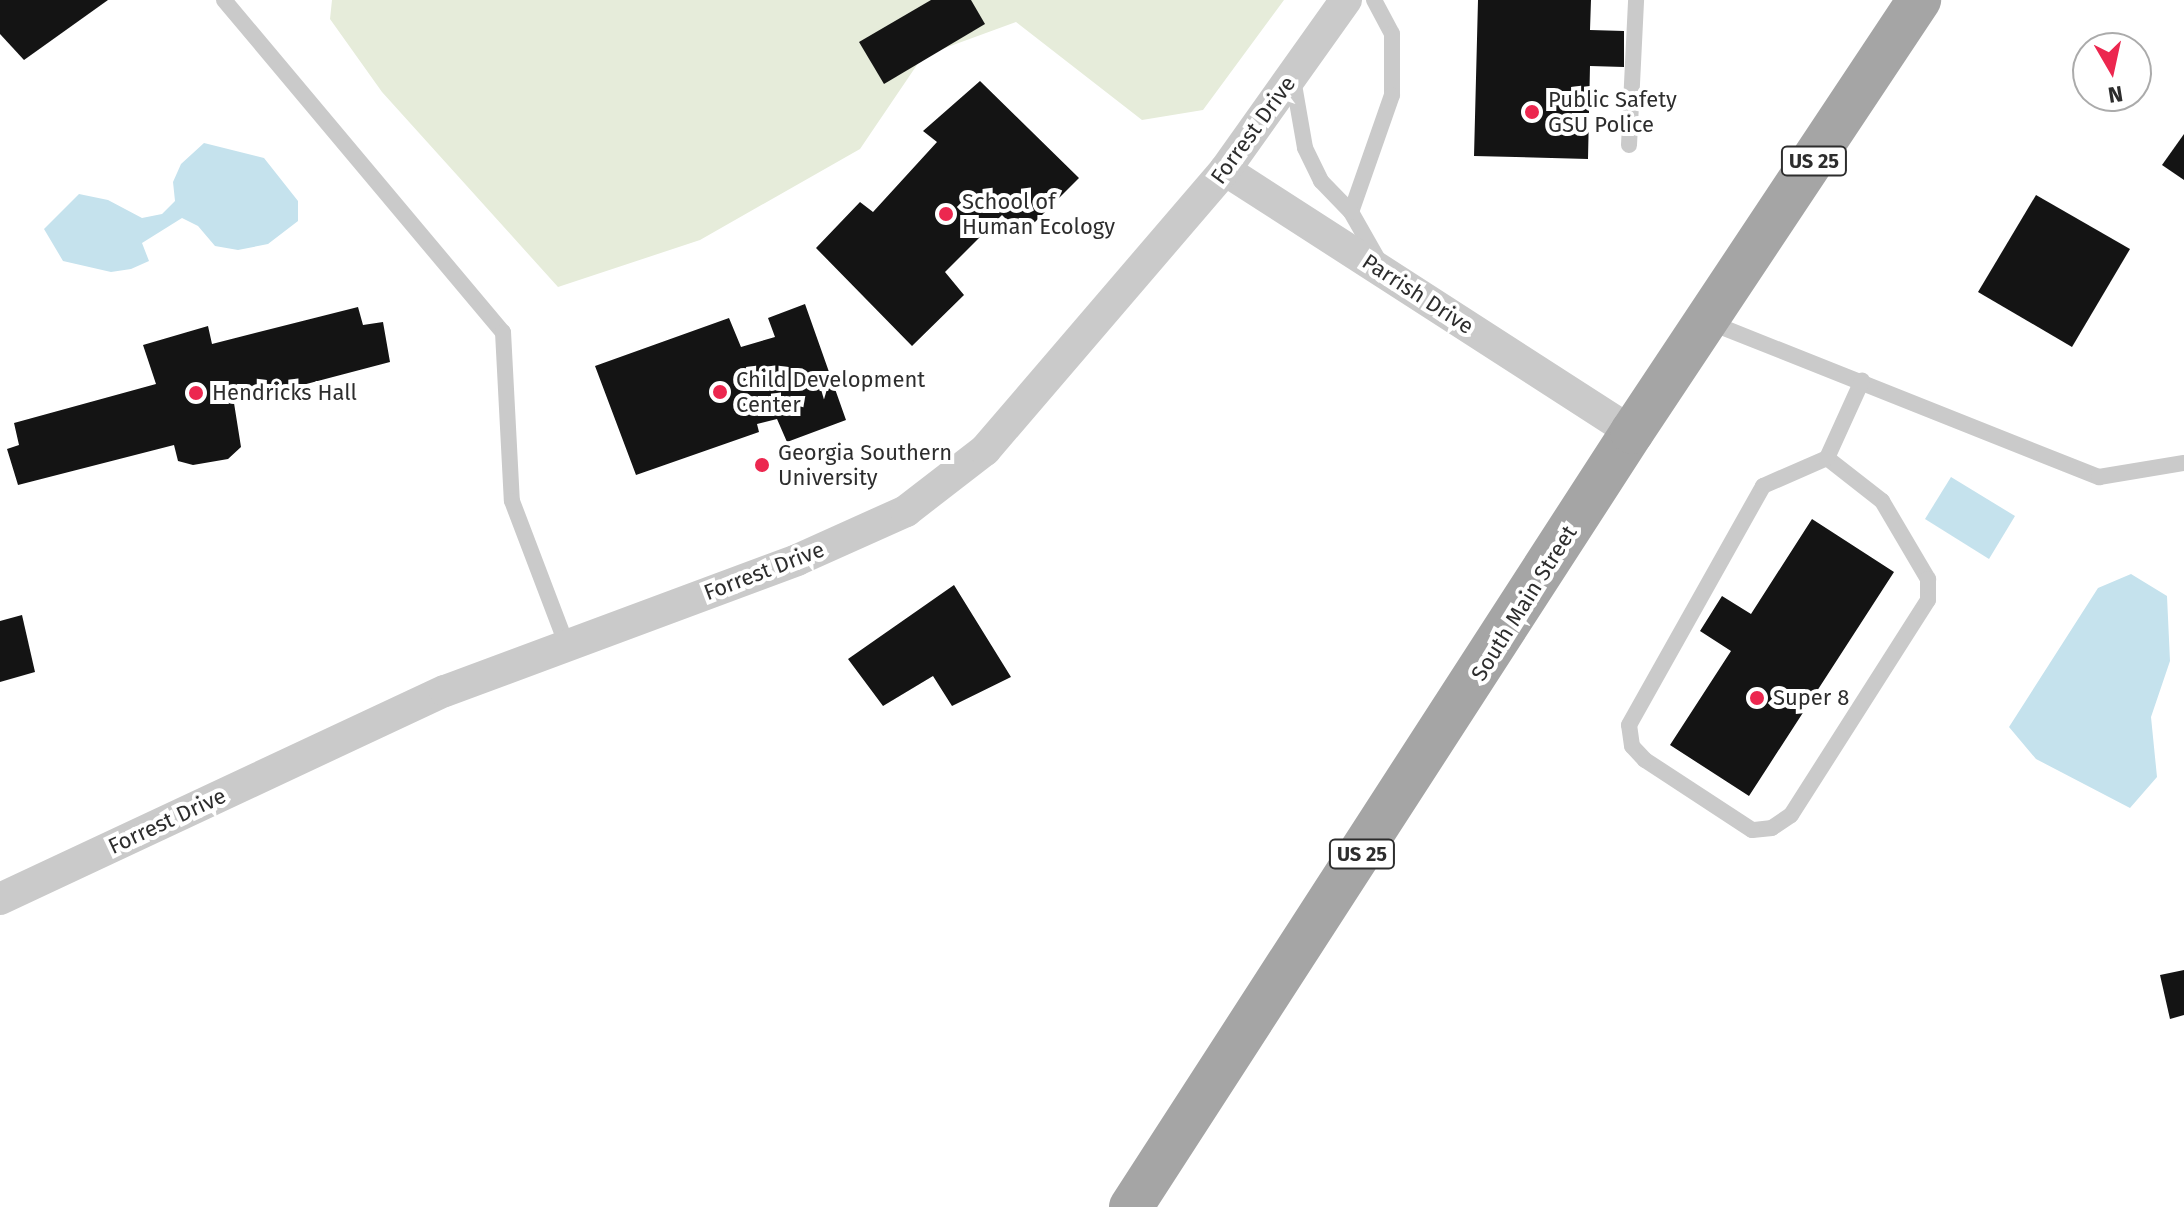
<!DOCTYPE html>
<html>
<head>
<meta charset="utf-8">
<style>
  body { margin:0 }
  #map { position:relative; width:2184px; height:1207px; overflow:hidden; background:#fff; font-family:"Fira Sans",sans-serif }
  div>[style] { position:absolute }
  .green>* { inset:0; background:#e6ecda }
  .water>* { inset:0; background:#c5e2ed }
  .building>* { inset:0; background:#141414 }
  .lane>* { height:16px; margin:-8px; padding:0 8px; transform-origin:8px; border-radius:8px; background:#cacaca }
  .street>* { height:32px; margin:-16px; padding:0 16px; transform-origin:16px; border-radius:16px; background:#cacaca }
  .primary>* { height:44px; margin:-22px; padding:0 22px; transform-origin:22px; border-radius:22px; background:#a5a5a5 }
  .dots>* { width:22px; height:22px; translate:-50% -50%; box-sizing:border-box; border:4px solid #fff; border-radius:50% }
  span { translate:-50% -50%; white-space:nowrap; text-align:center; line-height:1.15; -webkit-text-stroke:8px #fff; paint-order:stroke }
  .shield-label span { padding:2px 6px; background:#fff; border:2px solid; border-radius:6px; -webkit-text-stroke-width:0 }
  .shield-label { font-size:20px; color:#2d2d2d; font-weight:700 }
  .poi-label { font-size:22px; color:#2d2d2d }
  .left { translate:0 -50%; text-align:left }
  .street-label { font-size:22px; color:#2d2d2d }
  .north { position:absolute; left:2072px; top:32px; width:80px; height:80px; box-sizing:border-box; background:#fff; border:2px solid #ababab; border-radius:50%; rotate:171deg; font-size:22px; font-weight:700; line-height:32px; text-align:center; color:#2d2d2d }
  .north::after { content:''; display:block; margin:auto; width:28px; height:36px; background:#ec274f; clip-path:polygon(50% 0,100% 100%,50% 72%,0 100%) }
</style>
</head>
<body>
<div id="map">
  <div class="green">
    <i style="clip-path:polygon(332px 0,1284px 0,1203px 110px,1142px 120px,1016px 22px,923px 56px,860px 149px,700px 240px,558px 287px,382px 92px,330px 19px)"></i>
  </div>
  <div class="water">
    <i style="clip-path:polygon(204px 143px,264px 158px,298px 201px,298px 221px,268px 244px,238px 250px,215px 246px,198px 226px,182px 218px,142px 243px,149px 261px,131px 269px,111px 272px,63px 261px,44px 229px,79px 194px,108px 200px,142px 218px,162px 214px,175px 201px,173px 182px,181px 164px)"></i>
    <i style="clip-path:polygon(1951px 477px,2015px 516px,1989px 559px,1925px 519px)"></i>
    <i style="clip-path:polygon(2131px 574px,2167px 596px,2170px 661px,2151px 717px,2157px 777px,2130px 808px,2036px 759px,2009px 727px,2098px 588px)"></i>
  </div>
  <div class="building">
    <i style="clip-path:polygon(0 0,108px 0,24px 60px,0 34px)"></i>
    <i style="clip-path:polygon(931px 0,971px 0,985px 24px,884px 84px,859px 42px)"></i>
    <i style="clip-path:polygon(1478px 0,1591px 0,1590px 30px,1624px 31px,1624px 67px,1590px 66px,1588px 159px,1474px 156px)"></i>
    <i style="clip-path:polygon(980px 81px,1079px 178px,1022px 235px,1002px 215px,945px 272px,964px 295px,912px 346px,816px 248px,860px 202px,873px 212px,937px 142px,923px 131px)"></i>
    <i style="clip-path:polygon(2184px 134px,2184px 180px,2162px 165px)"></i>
    <i style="clip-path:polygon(2036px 195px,2130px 249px,2072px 347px,1978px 292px)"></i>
    <i style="clip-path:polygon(805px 304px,846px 420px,787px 442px,777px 419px,757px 424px,759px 432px,636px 475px,595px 366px,729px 318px,741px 347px,775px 337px,768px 318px)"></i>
    <i style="clip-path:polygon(358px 307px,363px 325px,383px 322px,390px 362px,234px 403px,241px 447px,228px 459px,193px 465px,178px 461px,174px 445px,18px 485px,7px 449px,19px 445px,14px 423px,156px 384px,143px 345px,208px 326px,212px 344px)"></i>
    <i style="clip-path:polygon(1812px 519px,1894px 572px,1749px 796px,1670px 745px,1731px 651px,1700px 631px,1722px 596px,1751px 614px)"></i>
    <i style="clip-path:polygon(954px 585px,1011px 677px,952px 706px,933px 676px,883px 706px,848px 659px)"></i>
    <i style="clip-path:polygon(22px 615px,35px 672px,0 682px,0 621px)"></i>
    <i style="clip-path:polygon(2184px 970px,2184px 1015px,2170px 1019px,2160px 975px)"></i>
  </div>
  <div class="lane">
    <i style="left:224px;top:0;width:434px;rotate:50deg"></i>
    <i style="left:503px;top:332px;width:169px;rotate:87deg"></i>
    <i style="left:512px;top:501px;width:155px;rotate:69.2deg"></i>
    <i style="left:1374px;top:0;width:38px;rotate:62deg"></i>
    <i style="left:1392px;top:34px;width:61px;rotate:90deg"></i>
    <i style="left:1392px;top:95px;width:124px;rotate:109.3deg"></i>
    <i style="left:1351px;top:212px;width:59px;rotate:60.4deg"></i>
    <i style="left:1293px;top:79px;width:70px;rotate:80.1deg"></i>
    <i style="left:1305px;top:148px;width:37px;rotate:64deg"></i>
    <i style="left:1321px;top:181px;width:43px;rotate:45.9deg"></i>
    <i style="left:1629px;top:145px;width:145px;rotate:-87.2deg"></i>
    <i style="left:1709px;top:322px;width:420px;rotate:21.7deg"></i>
    <i style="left:2099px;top:477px;width:86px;rotate:-9.4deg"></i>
    <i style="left:1827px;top:458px;width:70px;rotate:38deg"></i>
    <i style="left:1882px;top:501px;width:91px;rotate:59.5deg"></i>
    <i style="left:1928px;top:579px;width:21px;rotate:90deg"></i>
    <i style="left:1928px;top:600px;width:255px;rotate:122.5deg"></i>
    <i style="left:1791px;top:815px;width:23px;rotate:146deg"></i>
    <i style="left:1772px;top:828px;width:20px;rotate:174deg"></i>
    <i style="left:1752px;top:830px;width:128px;rotate:-146.8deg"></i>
    <i style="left:1645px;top:760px;width:19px;rotate:-133deg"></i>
    <i style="left:1632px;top:746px;width:21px;rotate:-98deg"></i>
    <i style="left:1629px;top:725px;width:274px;rotate:-60.7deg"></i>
    <i style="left:1763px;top:486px;width:70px;rotate:-23.6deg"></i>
    <i style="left:1827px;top:458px;width:85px;rotate:-65.6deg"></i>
  </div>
  <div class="street">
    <i style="left:1225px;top:170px;width:484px;rotate:32.8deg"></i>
    <i style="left:0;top:899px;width:491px;rotate:-25.1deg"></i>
    <i style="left:445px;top:691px;width:376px;rotate:-20.4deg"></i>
    <i style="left:797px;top:560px;width:120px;rotate:-24.2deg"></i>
    <i style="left:906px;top:511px;width:100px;rotate:-37.7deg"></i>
    <i style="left:985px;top:450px;width:369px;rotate:-49.4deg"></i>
    <i style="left:1225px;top:170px;width:209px;rotate:-54.6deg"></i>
  </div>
  <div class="primary">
    <i style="left:1131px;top:1207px;width:923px;rotate:-57.12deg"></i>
    <i style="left:1632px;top:432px;width:519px;rotate:-56.4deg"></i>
  </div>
  <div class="dots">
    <i style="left:1532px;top:112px;background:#ec274f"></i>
    <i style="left:946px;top:214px;background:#ec274f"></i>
    <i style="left:720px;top:392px;background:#ec274f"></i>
    <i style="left:196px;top:393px;background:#ec274f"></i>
    <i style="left:762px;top:465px;background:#ec274f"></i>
    <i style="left:1757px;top:698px;background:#ec274f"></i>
  </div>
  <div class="shield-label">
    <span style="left:1814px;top:161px">US 25</span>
    <span style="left:1362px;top:854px">US 25</span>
  </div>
  <div class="poi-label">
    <span class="left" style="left:1548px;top:112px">Public Safety<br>GSU Police</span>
    <span class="left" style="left:962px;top:214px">School of<br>Human Ecology</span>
    <span class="left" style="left:736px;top:392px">Child Development<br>Center</span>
    <span class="left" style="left:212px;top:393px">Hendricks Hall</span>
    <span class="left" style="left:778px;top:465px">Georgia Southern<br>University</span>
    <span class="left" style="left:1773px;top:698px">Super 8</span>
  </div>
  <div class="street-label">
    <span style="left:1253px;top:130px;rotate:-54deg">Forrest Drive</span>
    <span style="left:1418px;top:294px;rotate:33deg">Parrish Drive</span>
    <span style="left:764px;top:571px;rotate:-21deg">Forrest Drive</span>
    <span style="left:1524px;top:603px;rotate:-58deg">South Main Street</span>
    <span style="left:167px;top:821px;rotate:-25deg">Forrest Drive</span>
  </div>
  <div class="north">N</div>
</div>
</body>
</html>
